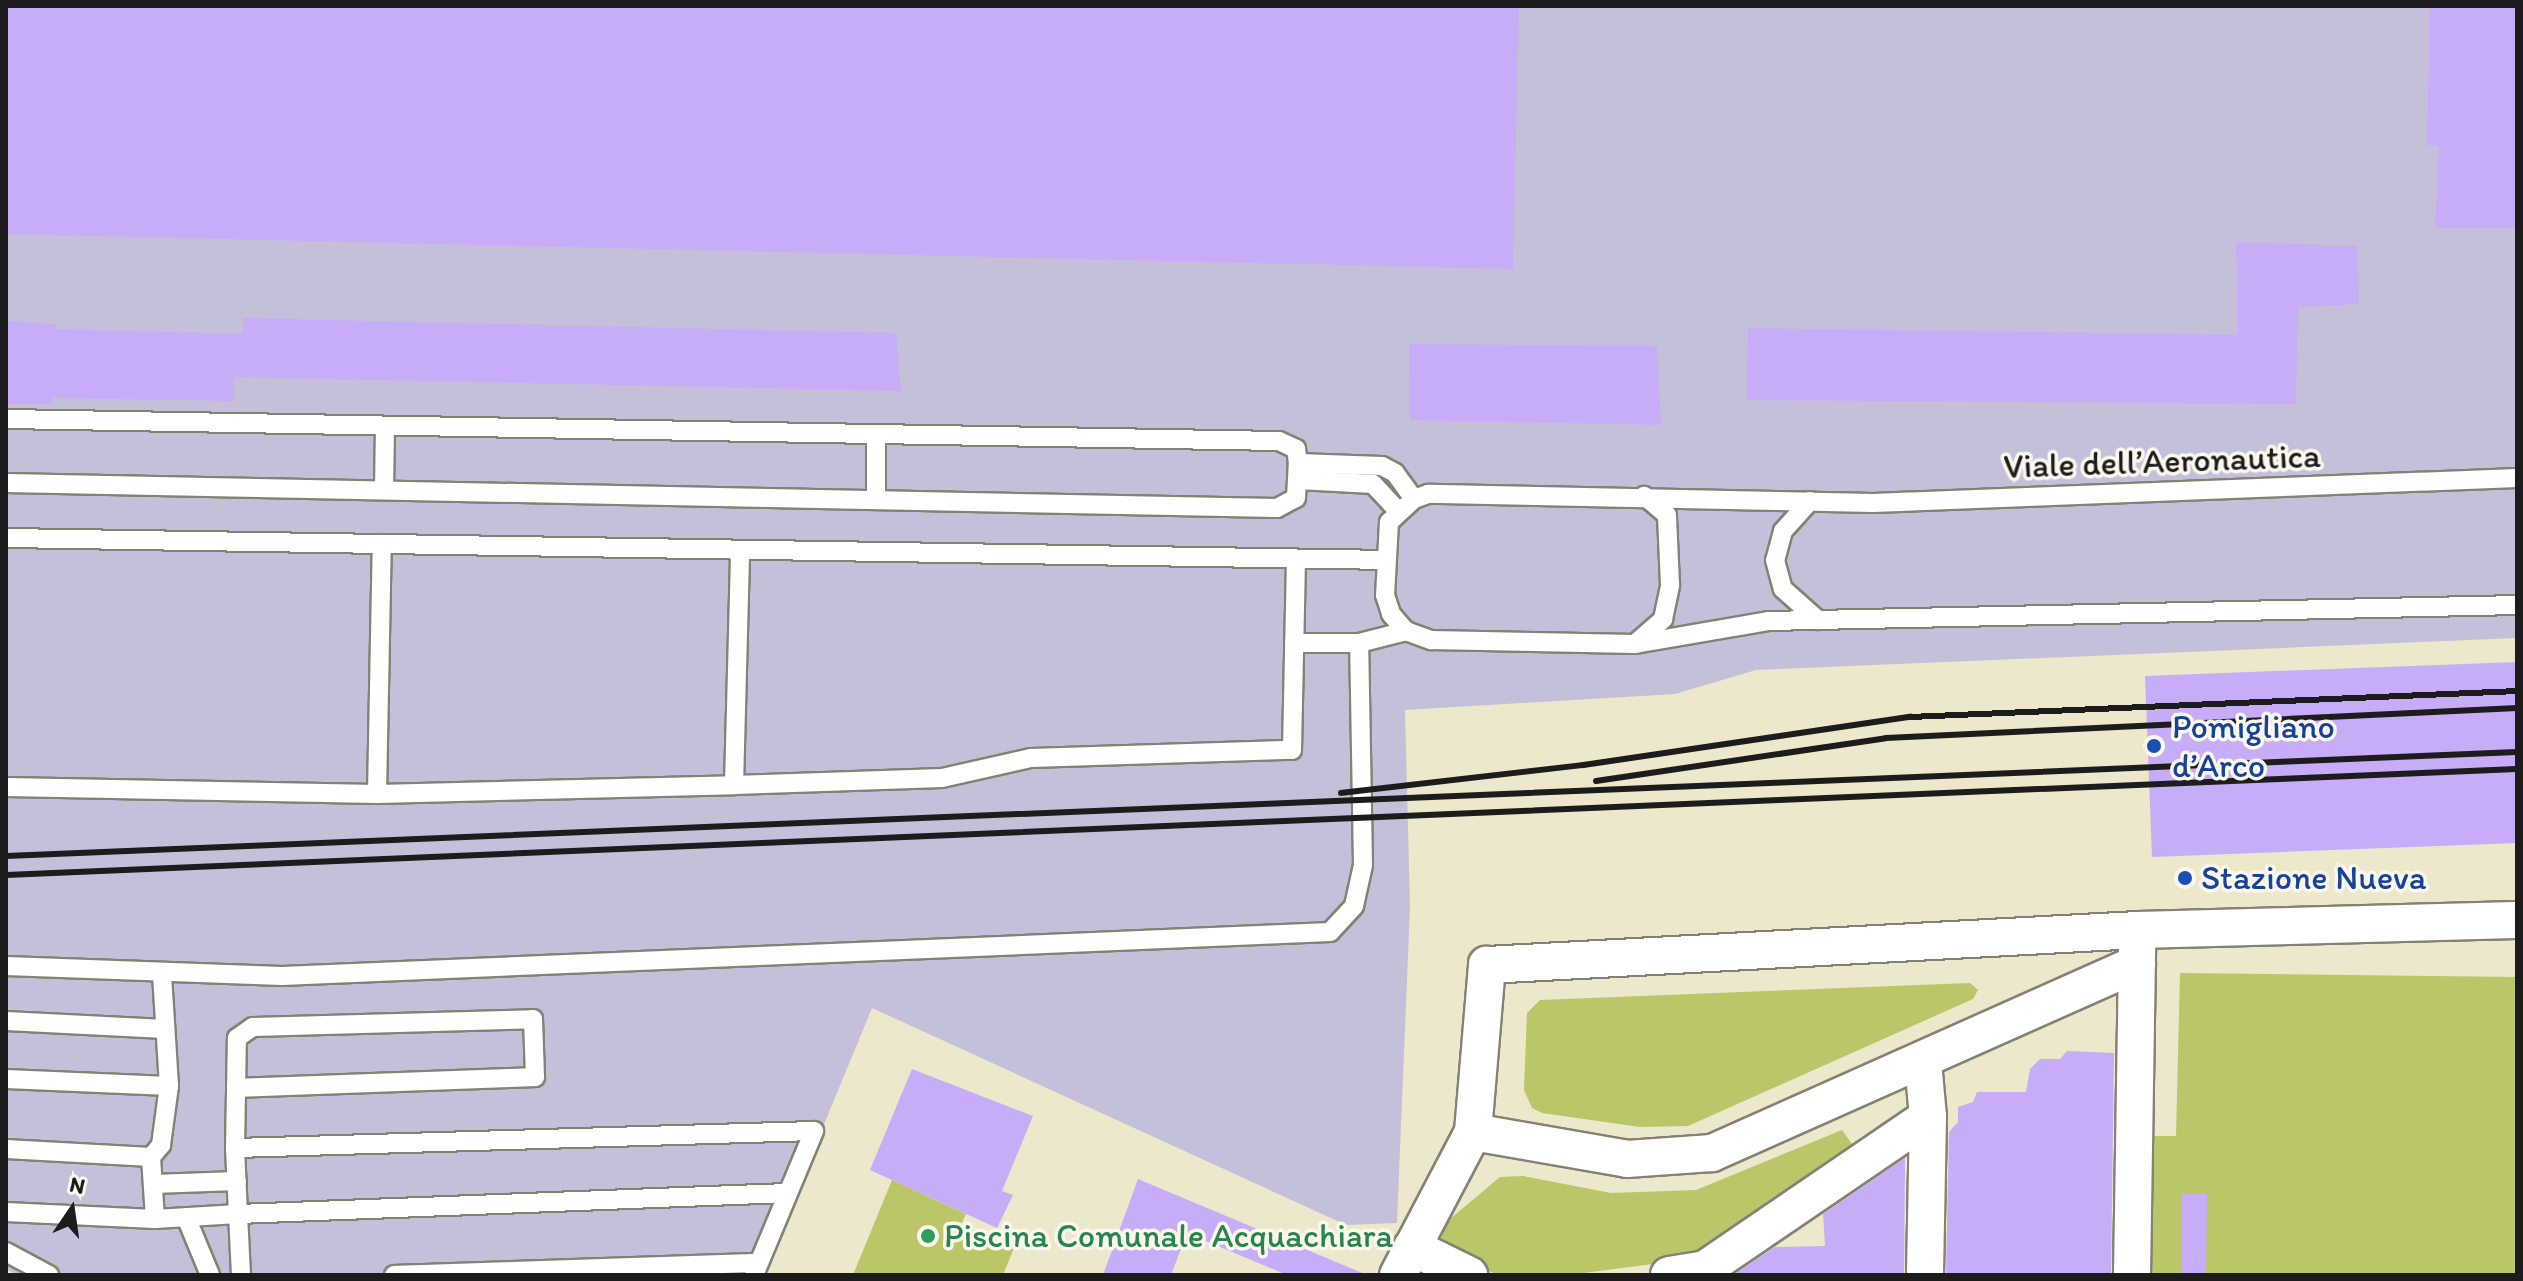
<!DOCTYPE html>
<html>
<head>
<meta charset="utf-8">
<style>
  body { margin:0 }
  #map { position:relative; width:2523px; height:1281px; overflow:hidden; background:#ede7cb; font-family:Itim,sans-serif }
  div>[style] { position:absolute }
  .industrial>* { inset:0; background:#c5c0da }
  .green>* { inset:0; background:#bac668 }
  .building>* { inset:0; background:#c7acf8 }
  .roads { filter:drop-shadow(2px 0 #848274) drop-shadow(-2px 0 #848274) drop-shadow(0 2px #848274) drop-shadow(0 -2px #848274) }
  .lane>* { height:18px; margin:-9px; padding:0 9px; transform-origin:9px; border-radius:9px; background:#fff }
  .street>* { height:36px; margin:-18px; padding:0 18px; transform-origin:18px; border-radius:18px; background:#fff }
  .rail>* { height:6px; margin:-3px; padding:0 3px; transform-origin:3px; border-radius:3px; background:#1c1c1c }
  .dots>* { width:22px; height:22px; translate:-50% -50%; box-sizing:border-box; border:4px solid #fbf7ec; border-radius:50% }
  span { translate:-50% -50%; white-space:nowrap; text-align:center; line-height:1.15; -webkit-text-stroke:7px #fbf7ec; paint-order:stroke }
  .street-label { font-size:34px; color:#1c1c1c }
  .transit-label { font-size:34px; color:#164399 }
  .left { translate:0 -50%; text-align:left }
  .leisure-label { font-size:34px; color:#27864d }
  .frame { position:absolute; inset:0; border:8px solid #1c1c1c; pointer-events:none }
  .north { position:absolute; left:32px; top:1169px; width:80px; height:80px; -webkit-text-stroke:6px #fbf7ec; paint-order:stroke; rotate:13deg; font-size:22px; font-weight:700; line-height:32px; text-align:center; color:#1c1c1c }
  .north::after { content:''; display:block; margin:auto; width:28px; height:36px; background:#1c1c1c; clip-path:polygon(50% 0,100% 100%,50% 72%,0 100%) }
</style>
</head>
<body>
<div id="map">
  <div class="industrial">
    <i style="clip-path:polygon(6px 6px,2517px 6px,2517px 638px,1756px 670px,1675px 694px,1405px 710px,1410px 907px,1397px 1223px,1346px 1225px,872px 1008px,762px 1275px,17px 1275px,6px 1269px)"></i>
  </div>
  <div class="green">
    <i style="clip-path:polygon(2180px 973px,2517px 977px,2517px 1275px,2146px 1275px,2149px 1136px,2176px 1136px)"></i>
    <i style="clip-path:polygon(1970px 983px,1978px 990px,1973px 999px,1688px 1126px,1640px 1127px,1542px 1113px,1532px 1108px,1524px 1090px,1527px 1013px,1540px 1000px)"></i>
    <i style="clip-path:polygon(1842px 1130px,1859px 1154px,1692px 1259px,1568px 1275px,1498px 1275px,1455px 1256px,1441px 1242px,1444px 1224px,1500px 1177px,1523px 1176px,1611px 1193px,1696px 1190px)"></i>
    <i style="clip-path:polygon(892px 1180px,966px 1214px,961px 1225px,1014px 1248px,1003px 1275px,853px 1275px)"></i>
  </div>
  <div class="building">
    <i style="clip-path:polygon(6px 6px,1519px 6px,1513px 269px,6px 234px)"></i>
    <i style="clip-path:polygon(2430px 6px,2517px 6px,2517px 228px,2435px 228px,2439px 145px,2427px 145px)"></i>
    <i style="clip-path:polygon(2236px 242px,2357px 246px,2359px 304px,2298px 307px,2296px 404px,1747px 400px,1748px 328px,2238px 335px)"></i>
    <i style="clip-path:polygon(243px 318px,896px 333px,901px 391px,234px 377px,234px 401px,52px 398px,52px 404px,6px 404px,6px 321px,56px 324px,55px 329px,243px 334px)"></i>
    <i style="clip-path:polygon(1409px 344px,1657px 346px,1661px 425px,1410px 420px)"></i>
    <i style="clip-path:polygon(2517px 662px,2517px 843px,2152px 857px,2145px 676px)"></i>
    <i style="clip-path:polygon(2067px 1051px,2114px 1053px,2111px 1275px,1946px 1275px,1949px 1132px,1958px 1122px,1958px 1107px,1973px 1102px,1977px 1092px,2026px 1092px,2030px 1069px,2040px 1059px,2060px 1059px)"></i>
    <i style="clip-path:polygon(912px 1069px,1033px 1116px,1002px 1191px,1013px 1195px,997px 1228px,870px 1170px)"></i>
    <i style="clip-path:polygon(1905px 1158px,1904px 1275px,1733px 1275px,1775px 1247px,1825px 1246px,1823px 1214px)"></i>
    <i style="clip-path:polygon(1138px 1179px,1367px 1275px,1287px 1275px,1187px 1233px,1171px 1275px,1103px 1275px)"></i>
    <i style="clip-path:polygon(2181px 1193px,2207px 1194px,2206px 1275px,2181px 1275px)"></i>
  </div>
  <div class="roads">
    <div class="lane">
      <i style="left:6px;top:419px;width:1273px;rotate:0.99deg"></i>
      <i style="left:1279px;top:441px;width:19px;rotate:25deg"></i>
      <i style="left:1296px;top:449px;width:14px;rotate:82deg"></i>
      <i style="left:1298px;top:463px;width:84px;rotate:2deg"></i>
      <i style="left:1382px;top:466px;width:15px;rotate:28deg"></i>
      <i style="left:1395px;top:473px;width:32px;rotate:54deg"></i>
      <i style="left:2517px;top:478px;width:644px;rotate:177.78deg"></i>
      <i style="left:1873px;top:503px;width:445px;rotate:-178.8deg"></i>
      <i style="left:1428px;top:494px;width:15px;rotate:160deg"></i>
      <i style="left:1414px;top:499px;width:34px;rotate:137deg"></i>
      <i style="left:1389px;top:522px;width:73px;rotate:93.1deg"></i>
      <i style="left:1385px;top:595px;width:20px;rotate:72deg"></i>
      <i style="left:1391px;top:614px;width:23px;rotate:49deg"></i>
      <i style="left:1406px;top:631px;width:27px;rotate:20deg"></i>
      <i style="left:1431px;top:640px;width:204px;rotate:1.1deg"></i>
      <i style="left:1635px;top:644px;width:135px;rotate:-9.8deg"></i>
      <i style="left:1768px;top:621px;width:749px;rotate:-1.22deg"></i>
      <i style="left:1298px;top:480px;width:75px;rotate:3.1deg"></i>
      <i style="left:1373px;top:484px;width:37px;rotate:47deg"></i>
      <i style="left:6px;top:483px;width:1271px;rotate:1.13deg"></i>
      <i style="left:1277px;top:508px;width:21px;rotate:-28deg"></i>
      <i style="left:1296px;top:498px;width:35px;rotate:-87deg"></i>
      <i style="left:384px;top:490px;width:64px;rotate:-89.1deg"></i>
      <i style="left:876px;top:500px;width:66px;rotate:-90deg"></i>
      <i style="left:1810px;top:501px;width:40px;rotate:132deg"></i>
      <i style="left:1783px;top:531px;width:30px;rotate:105deg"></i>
      <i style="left:1775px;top:560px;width:30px;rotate:75deg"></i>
      <i style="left:1783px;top:589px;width:47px;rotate:41.5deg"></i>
      <i style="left:6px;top:538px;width:1379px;rotate:0.91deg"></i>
      <i style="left:1637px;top:642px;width:35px;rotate:-41deg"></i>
      <i style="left:1663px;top:619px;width:35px;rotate:-78deg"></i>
      <i style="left:1670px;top:585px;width:70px;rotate:-92.5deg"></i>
      <i style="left:1667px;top:515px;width:30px;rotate:-140deg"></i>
      <i style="left:1294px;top:643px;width:65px"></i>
      <i style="left:734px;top:785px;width:235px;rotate:-88.5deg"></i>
      <i style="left:6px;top:787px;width:371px;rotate:1.1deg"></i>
      <i style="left:377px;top:794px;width:357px;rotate:-1.4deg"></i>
      <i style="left:734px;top:785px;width:208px;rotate:-1.9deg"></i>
      <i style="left:942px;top:778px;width:91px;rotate:-12.7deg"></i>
      <i style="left:1031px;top:758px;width:261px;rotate:-1.8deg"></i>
      <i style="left:1292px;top:750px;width:191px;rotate:-88.8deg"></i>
      <i style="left:377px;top:794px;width:250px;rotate:-88.9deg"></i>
      <i style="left:6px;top:966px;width:276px;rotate:2.1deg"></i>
      <i style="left:282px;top:976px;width:1049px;rotate:-2.4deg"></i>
      <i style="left:1330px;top:932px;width:35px;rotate:-47deg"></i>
      <i style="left:1354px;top:906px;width:42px;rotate:-77.6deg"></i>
      <i style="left:1363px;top:865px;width:222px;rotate:-91deg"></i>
      <i style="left:1359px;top:643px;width:49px;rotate:-14.3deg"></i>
      <i style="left:6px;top:1021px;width:159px;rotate:2.9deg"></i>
      <i style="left:6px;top:1079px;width:163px;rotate:2.5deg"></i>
      <i style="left:235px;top:1148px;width:579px;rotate:-1.68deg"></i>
      <i style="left:814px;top:1131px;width:156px;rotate:112.6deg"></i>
      <i style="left:6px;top:1149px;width:145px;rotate:3.2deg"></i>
      <i style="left:153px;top:1184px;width:84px;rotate:-2deg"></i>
      <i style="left:6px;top:1212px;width:149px;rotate:2.7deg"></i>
      <i style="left:155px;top:1219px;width:83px;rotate:-3.4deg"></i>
      <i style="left:238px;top:1214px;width:66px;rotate:-92.6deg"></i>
      <i style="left:235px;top:1148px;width:110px;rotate:-89deg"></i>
      <i style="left:237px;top:1038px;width:19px;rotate:-35deg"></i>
      <i style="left:253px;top:1027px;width:280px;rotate:-1.6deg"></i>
      <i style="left:533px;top:1019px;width:58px;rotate:88deg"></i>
      <i style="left:535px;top:1077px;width:299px;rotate:177.9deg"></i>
      <i style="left:186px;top:1217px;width:63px;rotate:67.5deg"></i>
      <i style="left:155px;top:1219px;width:62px;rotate:-93.7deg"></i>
      <i style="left:151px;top:1157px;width:16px;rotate:-50deg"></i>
      <i style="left:161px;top:1145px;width:60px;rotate:-82.3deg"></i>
      <i style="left:169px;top:1086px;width:112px;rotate:-93.6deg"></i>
      <i style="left:6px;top:1252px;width:49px;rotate:28.1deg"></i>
      <i style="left:241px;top:1275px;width:61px;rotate:-92.8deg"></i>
      <i style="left:238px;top:1214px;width:550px;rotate:-2.19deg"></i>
      <i style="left:394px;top:1275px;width:365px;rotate:-1.9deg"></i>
    </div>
    <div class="street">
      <i style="left:1923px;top:1062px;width:55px;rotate:84.8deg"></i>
      <i style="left:1928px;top:1117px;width:158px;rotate:91.1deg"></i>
      <i style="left:1473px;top:1132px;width:156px;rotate:9.9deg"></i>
      <i style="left:1627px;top:1159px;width:85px;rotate:-4deg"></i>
      <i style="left:1712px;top:1153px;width:465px;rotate:-24deg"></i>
      <i style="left:1412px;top:1247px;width:64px;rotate:26.2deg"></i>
      <i style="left:1398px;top:1275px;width:161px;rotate:-62.3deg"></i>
      <i style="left:1473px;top:1132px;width:168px;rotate:-85.2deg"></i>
      <i style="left:1487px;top:965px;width:651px;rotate:-3.08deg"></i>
      <i style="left:2137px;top:930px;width:380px;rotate:-1.5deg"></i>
      <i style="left:1669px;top:1275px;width:36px;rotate:-9deg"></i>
      <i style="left:1705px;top:1269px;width:270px;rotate:-34.3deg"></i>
      <i style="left:2132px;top:1275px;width:332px;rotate:-89.1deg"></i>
    </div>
  </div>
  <div class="rail">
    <i style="left:1596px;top:781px;width:293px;rotate:-8.4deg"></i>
    <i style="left:1886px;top:738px;width:632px;rotate:-2.72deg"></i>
    <i style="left:1341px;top:793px;width:244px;rotate:-6.6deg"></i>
    <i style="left:1583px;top:765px;width:331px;rotate:-8.4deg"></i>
    <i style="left:1910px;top:717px;width:608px;rotate:-2.45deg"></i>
    <i style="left:6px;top:856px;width:2513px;rotate:-2.37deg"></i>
    <i style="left:6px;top:875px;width:2513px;rotate:-2.42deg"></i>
  </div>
  <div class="dots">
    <i style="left:2154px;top:746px;background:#1a4fb4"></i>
    <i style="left:2185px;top:878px;background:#1a4fb4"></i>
    <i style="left:928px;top:1236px;background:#2e9e5b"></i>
  </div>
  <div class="street-label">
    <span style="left:2162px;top:461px;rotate:-2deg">Viale dell’Aeronautica</span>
  </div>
  <div class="transit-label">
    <span class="left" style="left:2172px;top:746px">Pomigliano<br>d’Arco</span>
    <span class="left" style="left:2201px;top:878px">Stazione Nueva</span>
  </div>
  <div class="leisure-label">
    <span class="left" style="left:944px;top:1236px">Piscina Comunale Acquachiara</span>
  </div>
  <div class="frame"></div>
  <div class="north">N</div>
</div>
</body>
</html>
